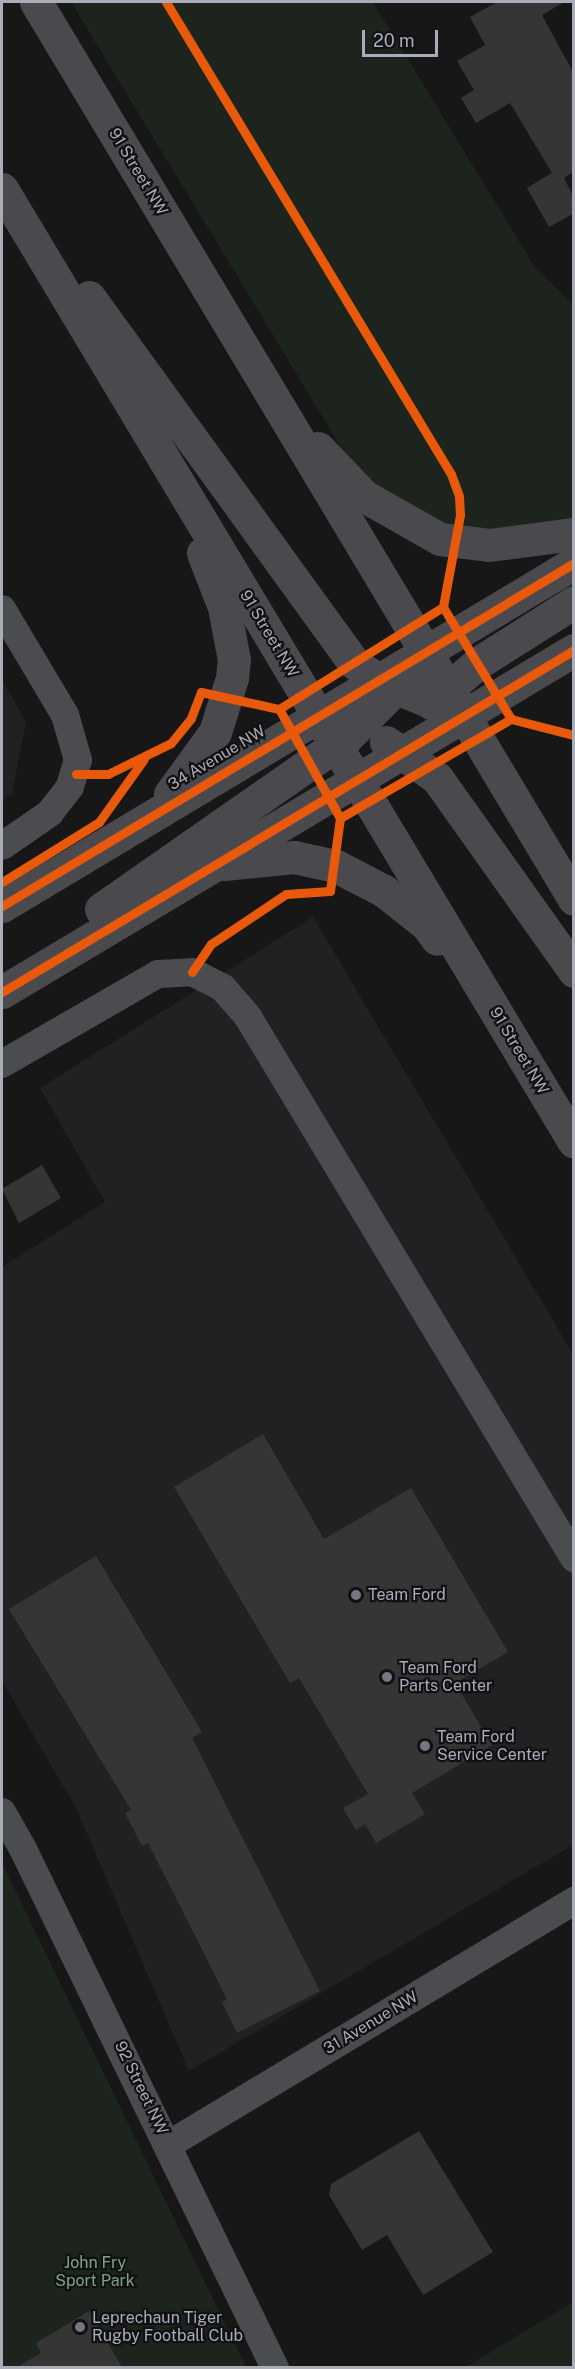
<!DOCTYPE html>
<html>
<head>
<meta charset="utf-8">
<style>
  body { margin:0 }
  #map { position:relative; width:575px; height:2369px; overflow:hidden; background:#171717; font-family:"Public Sans",sans-serif }
  div>[style] { position:absolute }
  .built>* { inset:0; background:#212123 }
  .green>* { inset:0; background:#1d241e }
  .building>* { inset:0; background:#353536 }
  .minor>* { height:28px; margin:-14px; padding:0 14px; transform-origin:14px; border-radius:14px; background:#4b4c50 }
  .secondary>* { height:33px; margin:-16.5px; padding:0 16.5px; transform-origin:16.5px; border-radius:16.5px; background:#4a4a4e }
  .cycleway>* { height:9px; margin:-4.5px; padding:0 4.5px; transform-origin:4.5px; border-radius:4.5px; background:#e8590c }
  .dots>* { width:16px; height:16px; translate:-50% -50%; box-sizing:border-box; border:3px solid #111113; border-radius:50% }
  span { translate:-50% -50%; white-space:nowrap; text-align:center; line-height:1.15; -webkit-text-stroke:4.5px #111113; paint-order:stroke }
  .street-label { font-size:16px; color:#a8adb8 }
  .poi-label { font-size:16px; color:#a8adb8 }
  .left { translate:0 -50%; text-align:left }
  .park-label { font-size:16px; color:#7fa381 }
  .frame { position:absolute; inset:0; border:3px solid #a8adb8; pointer-events:none }
  .scale { position:absolute; left:362px; top:30px; width:76px; height:27px; box-sizing:border-box; border:3px solid #a8adb8; border-top:0; padding-left:8px; font-size:18px; line-height:21px; white-space:nowrap; color:#a8adb8; -webkit-text-stroke:4px #111113; paint-order:stroke }
</style>
</head>
<body>
<div id="map">
  <div class="built">
    <i style="clip-path:polygon(2px 680px,26px 722px,12px 794px,2px 801px)"></i>
    <i style="clip-path:polygon(313px 917px,573px 1354px,573px 1845px,189px 2071px,76px 1808px,2px 1681px,2px 1267px,105px 1202px,40px 1088px)"></i>
  </div>
  <div class="green">
    <i style="clip-path:polygon(71px 2px,373px 2px,536px 269px,573px 304px,573px 524px,465px 533px,393px 502px,347px 457px)"></i>
    <i style="clip-path:polygon(2px 1862px,2px 1863px,246px 2367px,2px 2367px)"></i>
    <i style="clip-path:polygon(573px 2302px,573px 2367px,466px 2367px)"></i>
  </div>
  <div class="building">
    <i style="clip-path:polygon(497px 2px,564px 2px,542px 15px,573px 72px,573px 172px,564px 178px,573px 196px,573px 214px,549px 227px,527px 188px,552px 173px,510px 103px,476px 123px,461px 98px,474px 90px,457px 61px,485px 45px,470px 17px)"></i>
    <i style="clip-path:polygon(42px 1165px,61px 1198px,19px 1223px,2px 1189px)"></i>
    <i style="clip-path:polygon(263px 1434px,324px 1539px,411px 1488px,508px 1652px,455px 1683px,492px 1745px,412px 1793px,425px 1814px,376px 1843px,365px 1824px,356px 1830px,343px 1808px,368px 1794px,299px 1678px,290px 1683px,174px 1487px)"></i>
    <i style="clip-path:polygon(96px 1556px,202px 1732px,192px 1738px,320px 1991px,237px 2033px,222px 2002px,227px 1999px,148px 1843px,142px 1846px,125px 1813px,131px 1810px,9px 1609px)"></i>
    <i style="clip-path:polygon(419px 2131px,493px 2252px,423px 2295px,387px 2235px,362px 2250px,329px 2195px,331px 2184px)"></i>
    <i style="clip-path:polygon(89px 2311px,122px 2367px,17px 2367px,41px 2353px,36px 2343px)"></i>
  </div>
  <div class="minor">
    <i style="left:2px;top:609px;width:123px;rotate:59.3deg"></i>
    <i style="left:65px;top:715px;width:47px;rotate:73.9deg"></i>
    <i style="left:78px;top:760px;width:28px;rotate:107deg"></i>
    <i style="left:70px;top:787px;width:33px;rotate:128deg"></i>
    <i style="left:50px;top:813px;width:58px;rotate:145.5deg"></i>
    <i style="left:2px;top:1064px;width:180px;rotate:-30deg"></i>
    <i style="left:158px;top:974px;width:34px;rotate:-3deg"></i>
    <i style="left:192px;top:972px;width:35px;rotate:27deg"></i>
    <i style="left:223px;top:988px;width:38px;rotate:49deg"></i>
    <i style="left:248px;top:1017px;width:632px;rotate:58.93deg"></i>
    <i style="left:2px;top:1812px;width:43px;rotate:60.4deg"></i>
    <i style="left:23px;top:1849px;width:577px;rotate:64.1deg"></i>
    <i style="left:168px;top:2145px;width:474px;rotate:-31deg"></i>
  </div>
  <div class="secondary">
    <i style="left:36px;top:2px;width:1046px;rotate:59.05deg"></i>
    <i style="left:2px;top:189px;width:1111px;rotate:59.03deg"></i>
    <i style="left:89px;top:297px;width:450px;rotate:54.1deg"></i>
    <i style="left:353px;top:662px;width:32px;rotate:36deg"></i>
    <i style="left:379px;top:681px;width:91px;rotate:22deg"></i>
    <i style="left:318px;top:448px;width:66px;rotate:46.2deg"></i>
    <i style="left:364px;top:496px;width:87px;rotate:29.5deg"></i>
    <i style="left:440px;top:539px;width:49px;rotate:7deg"></i>
    <i style="left:489px;top:545px;width:86px;rotate:-7.4deg"></i>
    <i style="left:431px;top:703px;width:62px;rotate:-40.4deg"></i>
    <i style="left:478px;top:663px;width:114px;rotate:-32.4deg"></i>
    <i style="left:386px;top:742px;width:62px;rotate:35.2deg"></i>
    <i style="left:437px;top:778px;width:237px;rotate:54.6deg"></i>
    <i style="left:170px;top:794px;width:77px;rotate:-54deg"></i>
    <i style="left:215px;top:732px;width:57px;rotate:-72.5deg"></i>
    <i style="left:232px;top:678px;width:18px;rotate:-84deg"></i>
    <i style="left:234px;top:660px;width:54px;rotate:-100.7deg"></i>
    <i style="left:224px;top:607px;width:58px;rotate:-111.3deg"></i>
    <i style="left:224px;top:864px;width:70px;rotate:-5.7deg"></i>
    <i style="left:294px;top:857px;width:43px;rotate:12.1deg"></i>
    <i style="left:336px;top:866px;width:54px;rotate:27.5deg"></i>
    <i style="left:384px;top:891px;width:55px;rotate:38.3deg"></i>
    <i style="left:427px;top:925px;width:17px;rotate:54deg"></i>
    <i style="left:2px;top:906px;width:667px;rotate:-30.95deg"></i>
    <i style="left:101px;top:909px;width:297px;rotate:-34.9deg"></i>
    <i style="left:345px;top:739px;width:89px;rotate:-45deg"></i>
    <i style="left:2px;top:992px;width:666px;rotate:-30.88deg"></i>
  </div>
  <div class="cycleway">
    <i style="left:166px;top:2px;width:551px;rotate:58.88deg"></i>
    <i style="left:451px;top:474px;width:23px;rotate:70deg"></i>
    <i style="left:459px;top:496px;width:19px;rotate:87deg"></i>
    <i style="left:460px;top:515px;width:94px;rotate:100.5deg"></i>
    <i style="left:443px;top:607px;width:131px;rotate:58.7deg"></i>
    <i style="left:511px;top:719px;width:65px;rotate:14.3deg"></i>
    <i style="left:76px;top:774px;width:32px"></i>
    <i style="left:108px;top:774px;width:70px;rotate:-26.2deg"></i>
    <i style="left:171px;top:743px;width:32px;rotate:-51deg"></i>
    <i style="left:191px;top:718px;width:28px;rotate:-69deg"></i>
    <i style="left:201px;top:692px;width:80px;rotate:12.3deg"></i>
    <i style="left:279px;top:709px;width:193px;rotate:-31.9deg"></i>
    <i style="left:340px;top:818px;width:198px;rotate:-30.1deg"></i>
    <i style="left:2px;top:882px;width:114px;rotate:-31.7deg"></i>
    <i style="left:99px;top:822px;width:77px;rotate:-54.5deg"></i>
    <i style="left:2px;top:906px;width:667px;rotate:-30.95deg"></i>
    <i style="left:192px;top:972px;width:34px;rotate:-56deg"></i>
    <i style="left:211px;top:944px;width:90px;rotate:-33.7deg"></i>
    <i style="left:286px;top:894px;width:44px;rotate:-3.9deg"></i>
    <i style="left:330px;top:891px;width:74px;rotate:-82.2deg"></i>
    <i style="left:340px;top:818px;width:125px;rotate:-119.2deg"></i>
    <i style="left:2px;top:992px;width:666px;rotate:-30.88deg"></i>
  </div>
  <div class="dots">
    <i style="left:356px;top:1595px;background:#757880"></i>
    <i style="left:387px;top:1677px;background:#757880"></i>
    <i style="left:425px;top:1746px;background:#757880"></i>
    <i style="left:80px;top:2327px;background:#757880"></i>
  </div>
  <div class="street-label">
    <span style="left:138px;top:172px;rotate:59deg">91 Street NW</span>
    <span style="left:269px;top:634px;rotate:59deg">91 Street NW</span>
    <span style="left:217px;top:758px;rotate:-31deg">34 Avenue NW</span>
    <span style="left:519px;top:1051px;rotate:59deg">91 Street NW</span>
    <span style="left:371px;top:2023px;rotate:-31deg">31 Avenue NW</span>
    <span style="left:141px;top:2088px;rotate:64deg">92 Street NW</span>
  </div>
  <div class="poi-label">
    <span class="left" style="left:368px;top:1595px">Team Ford</span>
    <span class="left" style="left:399px;top:1677px">Team Ford<br>Parts Center</span>
    <span class="left" style="left:437px;top:1746px">Team Ford<br>Service Center</span>
    <span class="left" style="left:92px;top:2327px">Leprechaun Tiger<br>Rugby Football Club</span>
  </div>
  <div class="park-label">
    <span style="left:95px;top:2272px">John Fry<br>Sport Park</span>
  </div>
  <div class="frame"></div>
  <div class="scale">20 m</div>
</div>
</body>
</html>
